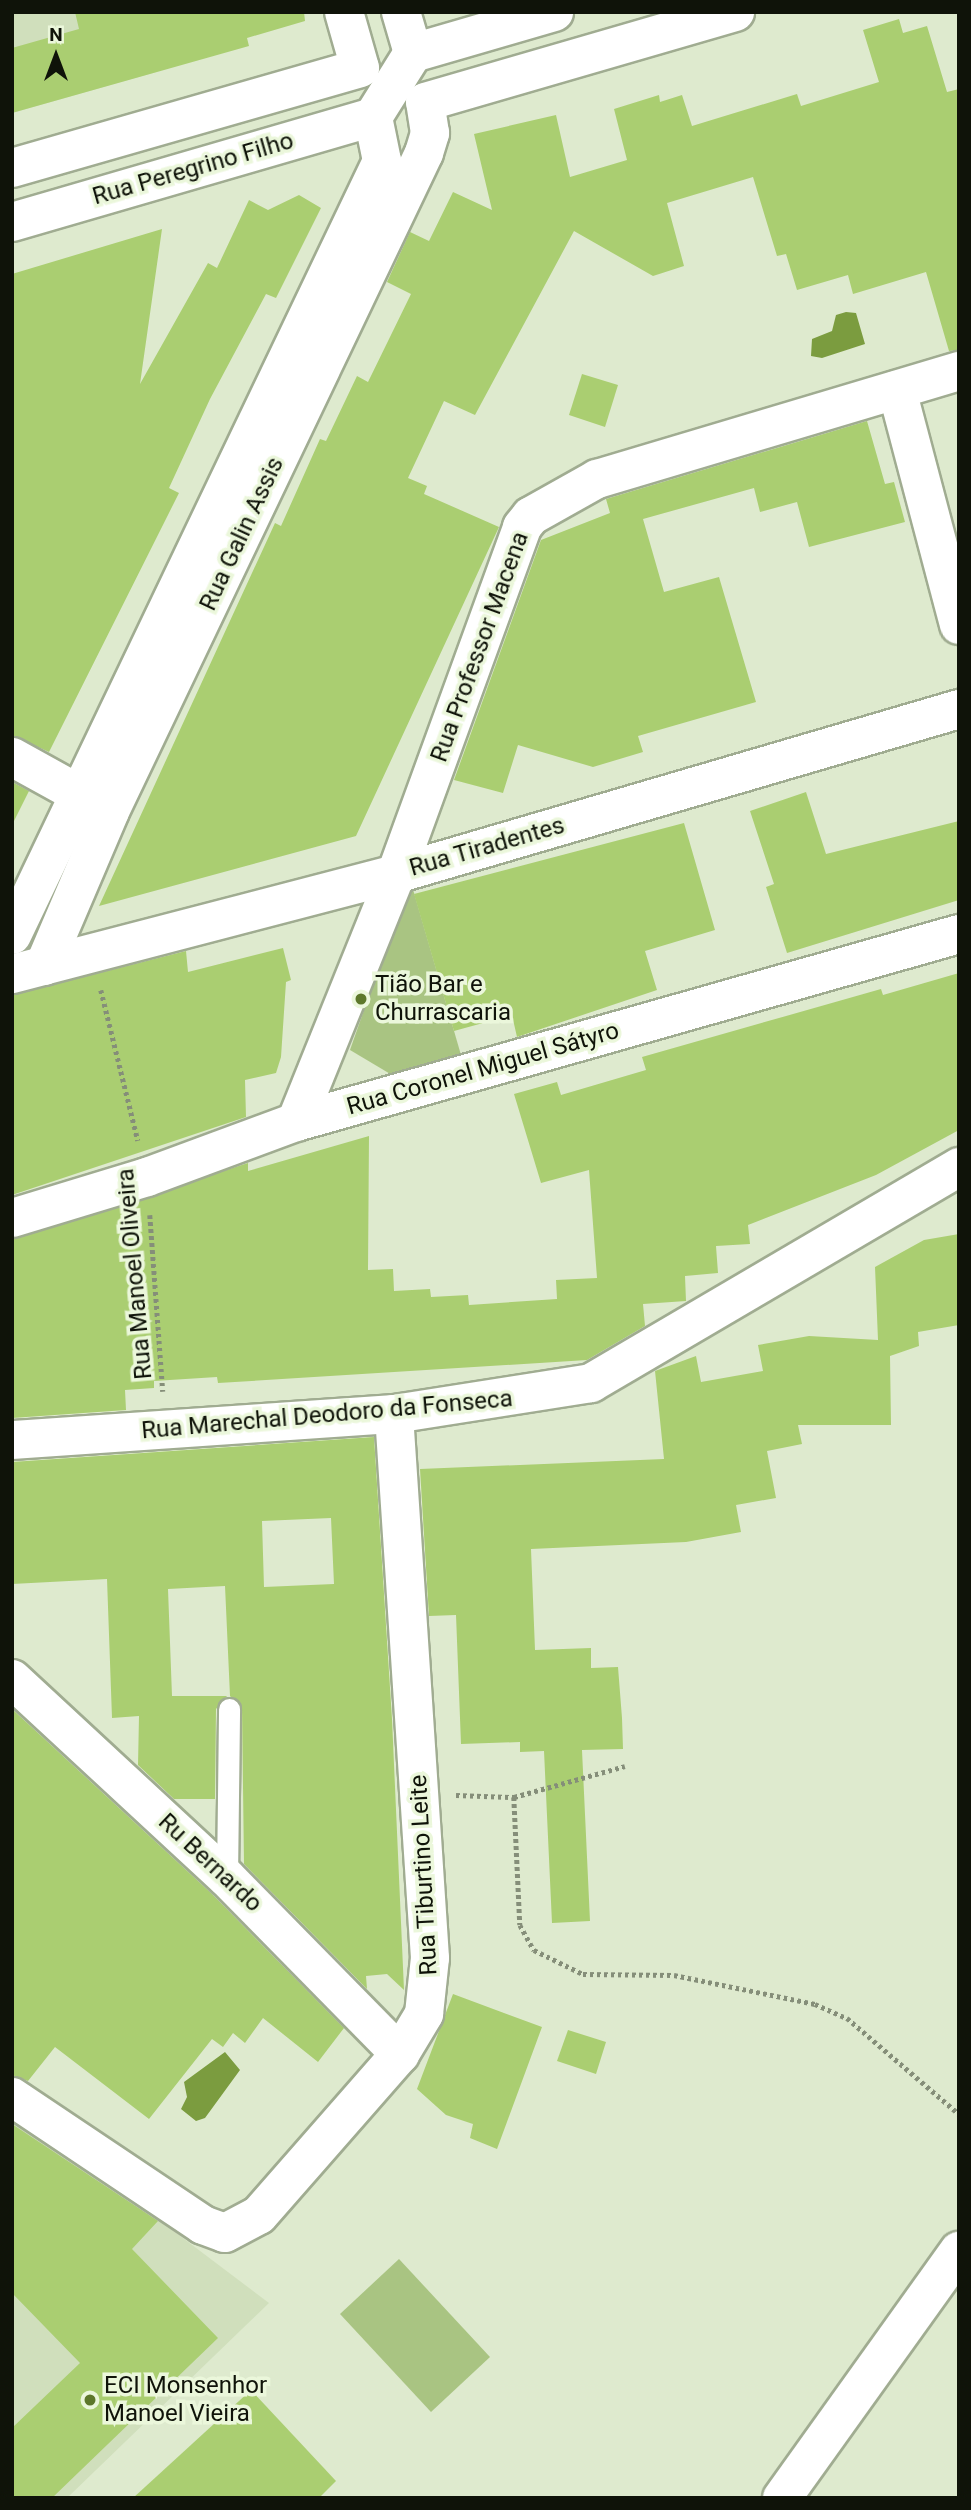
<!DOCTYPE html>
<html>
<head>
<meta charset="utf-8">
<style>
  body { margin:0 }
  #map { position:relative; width:971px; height:2510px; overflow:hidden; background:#deeace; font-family:Roboto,sans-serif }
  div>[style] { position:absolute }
  .built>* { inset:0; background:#d0dfbc }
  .green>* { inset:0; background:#a9c482 }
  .water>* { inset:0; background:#7b9c3f }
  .building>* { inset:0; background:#aace71 }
  .path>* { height:4.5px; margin-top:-2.25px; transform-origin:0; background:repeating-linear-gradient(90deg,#858e79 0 3.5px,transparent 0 7px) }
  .roads { filter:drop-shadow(2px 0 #a0ac91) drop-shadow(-2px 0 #a0ac91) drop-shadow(0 2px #a0ac91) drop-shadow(0 -2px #a0ac91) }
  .service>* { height:21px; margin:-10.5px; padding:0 10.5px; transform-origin:10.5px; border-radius:10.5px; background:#fff }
  .minor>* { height:38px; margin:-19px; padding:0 19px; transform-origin:19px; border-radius:19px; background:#fff }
  .tertiary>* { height:38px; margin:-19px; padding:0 19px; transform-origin:19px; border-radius:19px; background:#fff }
  .dots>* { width:19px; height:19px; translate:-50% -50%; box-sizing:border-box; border:4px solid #ebf7db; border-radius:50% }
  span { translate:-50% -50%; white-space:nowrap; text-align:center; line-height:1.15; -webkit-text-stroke:7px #ebf7db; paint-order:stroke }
  .street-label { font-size:24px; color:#0f1309 }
  .poi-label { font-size:24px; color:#0f1309 }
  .left { translate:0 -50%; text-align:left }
  .frame { position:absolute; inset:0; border:14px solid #0f1309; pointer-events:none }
  .north { position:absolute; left:21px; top:21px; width:70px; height:70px; -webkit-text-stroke:5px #ebf7db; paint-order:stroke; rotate:0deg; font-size:19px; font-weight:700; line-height:28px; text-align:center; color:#0f1309 }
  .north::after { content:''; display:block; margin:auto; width:24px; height:32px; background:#0f1309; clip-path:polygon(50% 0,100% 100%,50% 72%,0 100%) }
</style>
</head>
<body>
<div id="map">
  <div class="built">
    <i style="clip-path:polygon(12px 12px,139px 12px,156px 72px,12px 113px)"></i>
    <i style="clip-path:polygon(12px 2109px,269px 2303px,67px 2498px,12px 2498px)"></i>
  </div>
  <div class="green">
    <i style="clip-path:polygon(410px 879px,461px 1055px,392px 1075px,350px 1050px)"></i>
    <i style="clip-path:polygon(399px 2259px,490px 2357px,431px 2412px,340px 2314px)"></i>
  </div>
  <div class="water">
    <i style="clip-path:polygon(846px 312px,856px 313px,865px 344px,822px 358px,811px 356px,812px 339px,832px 331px,836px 315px)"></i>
    <i style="clip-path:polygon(225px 2052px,240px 2070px,205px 2118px,196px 2121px,181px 2109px,187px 2097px,184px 2082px)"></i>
  </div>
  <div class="building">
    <i style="clip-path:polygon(75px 12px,304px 12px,305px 21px,247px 38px,249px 46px,12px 113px,12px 48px,79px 29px)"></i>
    <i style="clip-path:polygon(899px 19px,903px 33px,927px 26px,947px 92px,959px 89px,959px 350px,949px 351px,926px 272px,853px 294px,848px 275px,797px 290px,786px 254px,777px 256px,753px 177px,667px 203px,684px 266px,653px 276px,574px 231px,475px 415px,444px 401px,408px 478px,427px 486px,424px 494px,499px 527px,356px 836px,99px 906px,275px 523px,281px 526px,320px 439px,326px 441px,357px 376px,368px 382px,411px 294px,387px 282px,410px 232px,429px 241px,453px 192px,492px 210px,474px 134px,556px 115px,570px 177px,627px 160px,614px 109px,659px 95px,660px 102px,682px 95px,692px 126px,797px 94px,801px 106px,879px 82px,863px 30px)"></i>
    <i style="clip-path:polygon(299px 195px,321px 208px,276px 298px,266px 294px,210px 399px,169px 488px,179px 493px,49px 752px,12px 735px,12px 274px,162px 229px,140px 384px,208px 263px,217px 268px,249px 200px,268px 210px)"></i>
    <i style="clip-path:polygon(582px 374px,618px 385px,605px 427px,569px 415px)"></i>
    <i style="clip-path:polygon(867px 421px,885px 484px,894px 482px,905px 522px,809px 547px,797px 502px,760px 512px,754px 488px,643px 519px,664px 592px,719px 577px,756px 702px,638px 736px,643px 752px,593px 767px,518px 745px,503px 793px,454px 780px,541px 540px,610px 513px,606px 499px)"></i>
    <i style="clip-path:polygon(12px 782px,29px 791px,12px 825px)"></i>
    <i style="clip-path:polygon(806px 792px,826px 854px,959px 821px,959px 900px,787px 953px,766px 887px,774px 884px,750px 811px)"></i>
    <i style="clip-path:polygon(684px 823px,715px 930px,645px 951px,657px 990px,517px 1037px,512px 1015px,454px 1031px,414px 894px)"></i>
    <i style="clip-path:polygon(283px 948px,291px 980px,286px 982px,281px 1057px,276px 1073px,245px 1080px,246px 1117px,12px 1195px,12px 995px,186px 951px,188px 972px)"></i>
    <i style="clip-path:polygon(959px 973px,959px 1130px,876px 1175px,748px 1225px,750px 1244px,716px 1246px,718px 1273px,685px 1276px,686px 1301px,643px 1304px,645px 1326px,587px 1360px,218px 1383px,217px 1377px,154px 1381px,154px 1388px,125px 1390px,126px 1410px,12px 1418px,14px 1239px,248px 1163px,248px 1171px,369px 1136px,368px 1270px,393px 1269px,394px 1291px,430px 1289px,431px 1297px,468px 1295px,469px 1305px,557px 1299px,556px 1280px,597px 1278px,589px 1170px,541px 1183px,514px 1094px,557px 1082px,561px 1095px,646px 1070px,642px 1057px,881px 989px,883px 995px)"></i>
    <i style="clip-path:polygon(959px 1234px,959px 1325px,918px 1332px,919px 1346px,890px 1356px,891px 1425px,798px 1425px,802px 1444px,767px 1451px,776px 1498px,736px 1505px,741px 1532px,686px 1542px,531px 1549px,535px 1650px,591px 1648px,591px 1668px,618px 1667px,622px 1718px,623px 1749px,582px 1750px,590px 1921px,552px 1923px,544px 1751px,520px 1752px,520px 1742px,461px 1744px,456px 1615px,429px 1616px,420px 1469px,664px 1459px,655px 1371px,696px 1356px,701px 1382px,763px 1371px,758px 1345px,809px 1336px,878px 1340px,875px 1267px,924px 1240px)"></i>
    <i style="clip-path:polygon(evenodd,374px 1437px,392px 1719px,404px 1990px,387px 1974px,366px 1976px,367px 1989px,244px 1864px,242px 1709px,230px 1696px,225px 1586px,168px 1589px,172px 1696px,227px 1696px,216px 1709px,215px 1799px,174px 1799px,138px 1765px,139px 1716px,112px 1718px,107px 1579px,12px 1584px,12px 1462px,374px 1437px,331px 1518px,334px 1584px,264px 1587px,262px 1521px,331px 1518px)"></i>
    <i style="clip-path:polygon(12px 1709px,212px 1894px,344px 2028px,318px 2062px,263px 2018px,245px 2043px,233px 2033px,223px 2047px,212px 2039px,149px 2119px,55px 2047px,28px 2081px,12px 2075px)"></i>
    <i style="clip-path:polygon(453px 1994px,542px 2027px,497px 2149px,470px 2138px,473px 2124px,446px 2115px,417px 2089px)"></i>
    <i style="clip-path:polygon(568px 2030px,606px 2042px,596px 2074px,557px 2061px)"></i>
    <i style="clip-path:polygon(12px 2124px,158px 2221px,132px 2249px,218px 2338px,52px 2498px,12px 2498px,12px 2428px,80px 2363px,12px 2293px)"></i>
    <i style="clip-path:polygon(251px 2390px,336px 2481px,319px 2498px,133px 2498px)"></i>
  </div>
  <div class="path">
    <i style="left:101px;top:990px;width:155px;rotate:76.2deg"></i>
    <i style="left:150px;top:1215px;width:177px;rotate:85.8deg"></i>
    <i style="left:456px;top:1795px;width:58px;rotate:2deg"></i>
    <i style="left:514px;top:1797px;width:115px;rotate:-15.6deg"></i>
    <i style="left:514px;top:1797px;width:128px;rotate:87.3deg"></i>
    <i style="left:520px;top:1925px;width:29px;rotate:61deg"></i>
    <i style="left:534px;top:1950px;width:55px;rotate:26.1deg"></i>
    <i style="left:583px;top:1974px;width:91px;rotate:0.6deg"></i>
    <i style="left:674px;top:1975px;width:144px;rotate:11.6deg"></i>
    <i style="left:815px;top:2004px;width:35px;rotate:24deg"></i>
    <i style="left:847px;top:2018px;width:148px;rotate:40.6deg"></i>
  </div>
  <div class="roads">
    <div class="service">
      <i style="left:227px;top:1878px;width:169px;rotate:-89.3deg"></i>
    </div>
    <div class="minor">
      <i style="left:344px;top:12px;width:58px;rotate:74.1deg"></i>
      <i style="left:401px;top:12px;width:43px;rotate:73.7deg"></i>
      <i style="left:413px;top:53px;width:147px;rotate:-16.2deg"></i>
      <i style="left:425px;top:102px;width:323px;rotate:-16.2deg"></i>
      <i style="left:373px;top:117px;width:75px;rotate:-58deg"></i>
      <i style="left:12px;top:168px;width:362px;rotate:-16deg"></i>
      <i style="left:12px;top:222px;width:376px;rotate:-16.2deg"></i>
      <i style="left:897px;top:390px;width:243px;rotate:75.2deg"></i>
      <i style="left:12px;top:757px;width:99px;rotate:28.9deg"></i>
      <i style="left:12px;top:935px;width:858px;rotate:-64.45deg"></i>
      <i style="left:382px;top:161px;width:45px;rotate:-101.6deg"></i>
      <i style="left:44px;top:966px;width:168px;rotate:-66.9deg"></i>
      <i style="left:110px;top:811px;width:729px;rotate:-64.49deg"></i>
      <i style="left:424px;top:153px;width:21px;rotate:-73deg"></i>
      <i style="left:430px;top:133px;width:31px;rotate:-99deg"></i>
      <i style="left:12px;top:974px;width:397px;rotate:-14.6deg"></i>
      <i style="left:396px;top:874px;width:587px;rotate:-16.33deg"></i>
      <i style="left:296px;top:1122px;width:267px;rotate:-68deg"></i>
      <i style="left:396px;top:874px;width:369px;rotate:-70deg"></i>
      <i style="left:522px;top:527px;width:14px;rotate:-51deg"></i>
      <i style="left:531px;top:516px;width:76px;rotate:-29.3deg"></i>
      <i style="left:597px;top:479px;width:378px;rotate:-16.6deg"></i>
      <i style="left:12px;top:1218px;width:141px;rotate:-16.9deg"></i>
      <i style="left:147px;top:1177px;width:159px;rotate:-20.3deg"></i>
      <i style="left:296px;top:1122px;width:689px;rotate:-15.83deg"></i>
      <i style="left:12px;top:1440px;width:383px;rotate:-3.9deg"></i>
      <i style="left:394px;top:1414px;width:199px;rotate:-8.9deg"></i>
      <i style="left:591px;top:1383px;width:427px;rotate:-30.4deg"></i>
      <i style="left:12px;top:1679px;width:293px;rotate:42.8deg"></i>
      <i style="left:227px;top:1878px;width:247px;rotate:45.5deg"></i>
      <i style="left:12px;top:2097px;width:230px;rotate:33.8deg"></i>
      <i style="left:203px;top:2225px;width:23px;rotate:20deg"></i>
      <i style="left:225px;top:2233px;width:38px;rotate:-28deg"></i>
      <i style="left:259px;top:2215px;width:214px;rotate:-48.8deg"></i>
      <i style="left:400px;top:2054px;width:47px;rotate:-59deg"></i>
      <i style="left:424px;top:2014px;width:56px;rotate:-83.9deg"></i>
      <i style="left:430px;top:1958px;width:545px;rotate:-93.79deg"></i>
    </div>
    <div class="tertiary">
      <i style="left:782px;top:2498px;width:304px;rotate:-54.4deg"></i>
    </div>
  </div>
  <div class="dots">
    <i style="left:361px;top:999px;background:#5d782b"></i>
    <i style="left:90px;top:2400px;background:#5d782b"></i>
  </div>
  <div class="street-label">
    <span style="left:193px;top:169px;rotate:-16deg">Rua Peregrino Filho</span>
    <span style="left:242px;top:534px;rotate:-65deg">Rua Galin Assis</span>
    <span style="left:480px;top:647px;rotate:-70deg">Rua Professor Macena</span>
    <span style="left:487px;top:847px;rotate:-16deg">Rua Tiradentes</span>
    <span style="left:483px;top:1069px;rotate:-16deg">Rua Coronel Miguel Sátyro</span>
    <span style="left:135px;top:1274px;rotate:-95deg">Rua Manoel Oliveira</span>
    <span style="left:327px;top:1415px;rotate:-5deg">Rua Marechal Deodoro da Fonseca</span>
    <span style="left:210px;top:1863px;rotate:43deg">Ru Bernardo</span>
    <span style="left:424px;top:1875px;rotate:-93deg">Rua Tiburtino Leite</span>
  </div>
  <div class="poi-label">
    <span class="left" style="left:375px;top:999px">Tião Bar e<br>Churrascaria</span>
    <span class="left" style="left:104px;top:2400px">ECI Monsenhor<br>Manoel Vieira</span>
  </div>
  <div class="frame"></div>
  <div class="north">N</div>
</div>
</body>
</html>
